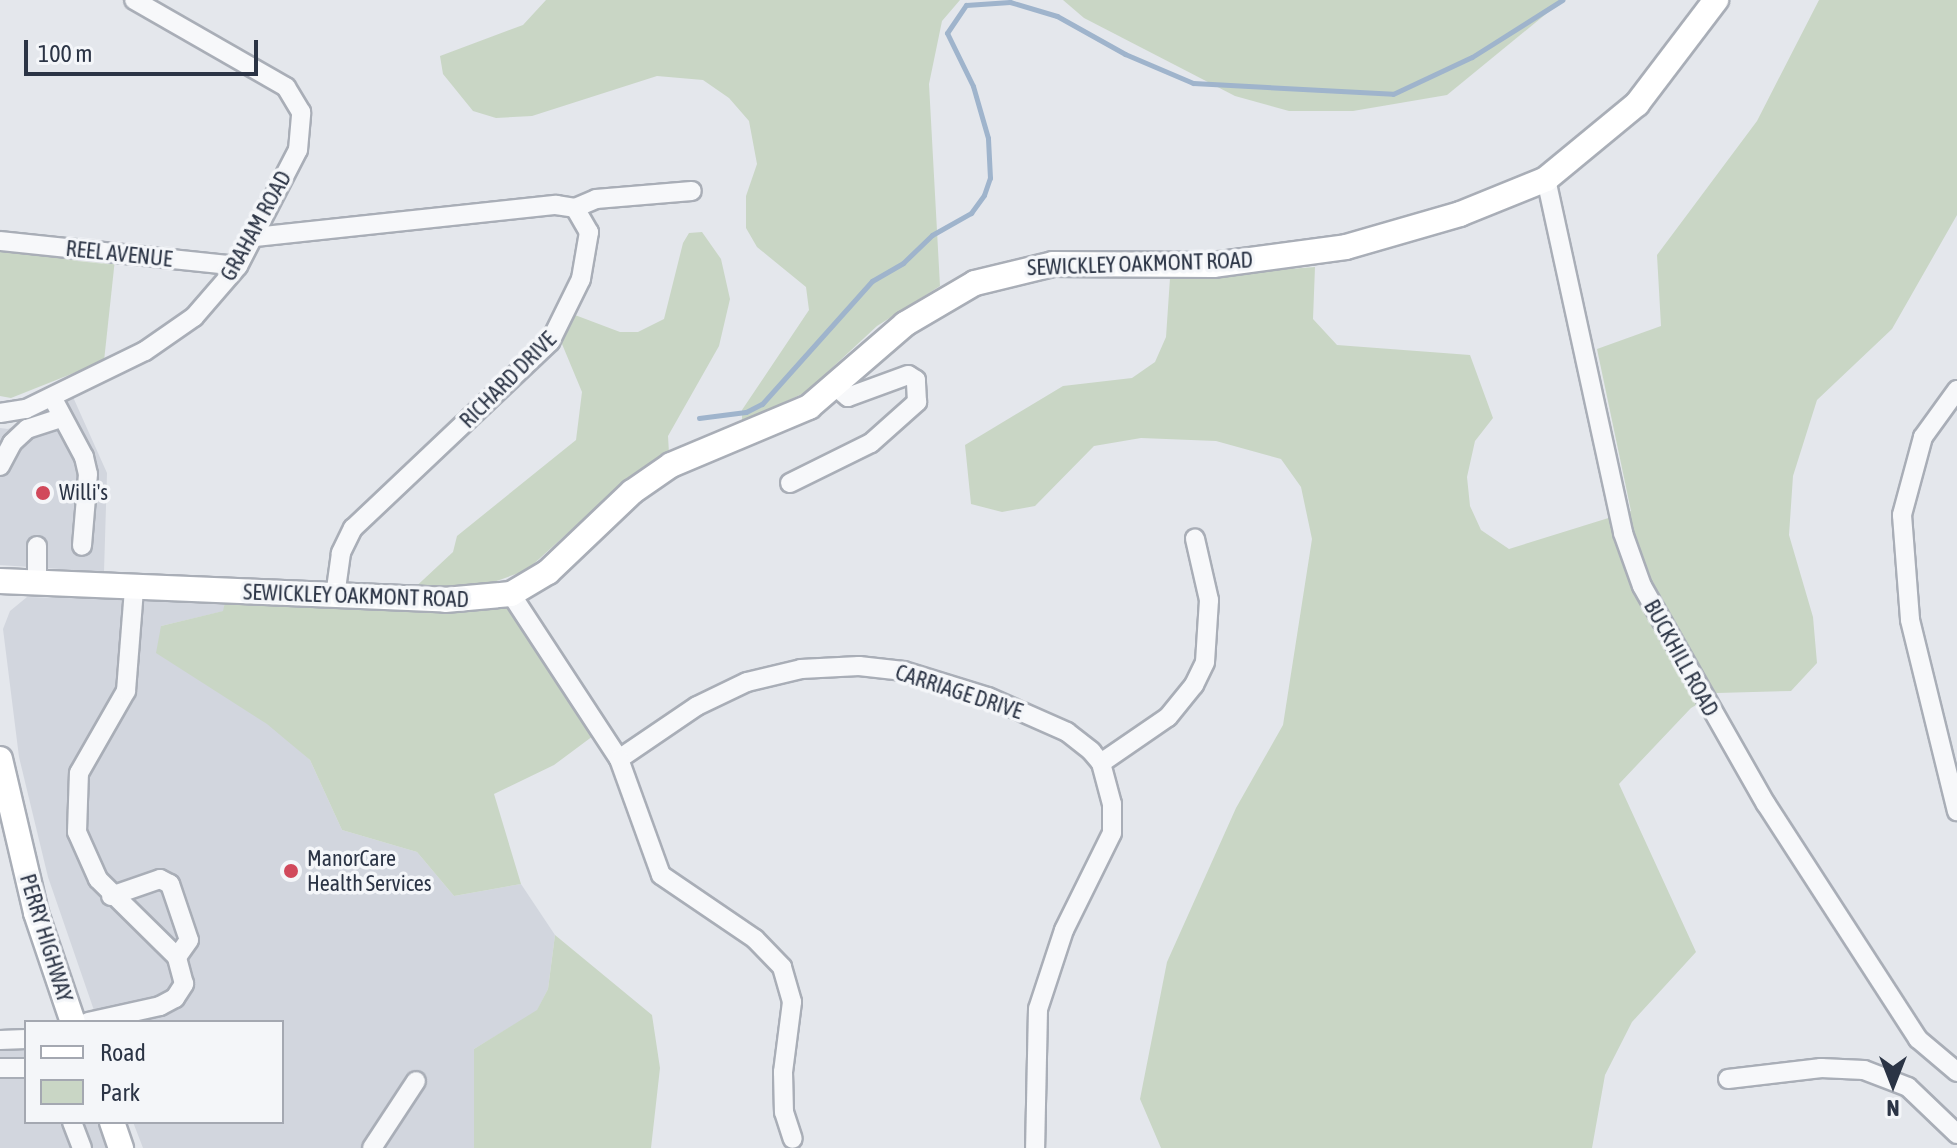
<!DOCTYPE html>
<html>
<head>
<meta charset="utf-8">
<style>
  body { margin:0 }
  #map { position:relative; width:1957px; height:1148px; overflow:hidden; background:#e4e7ec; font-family:"Asap Condensed",sans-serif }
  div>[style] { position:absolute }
  .built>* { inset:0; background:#d2d6de }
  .green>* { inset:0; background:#c9d6c5 }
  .stream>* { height:5px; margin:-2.5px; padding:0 2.5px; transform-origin:2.5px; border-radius:2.5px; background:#9fb4cc }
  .roads { filter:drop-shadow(2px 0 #a9aeb7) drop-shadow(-2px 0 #a9aeb7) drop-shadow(0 2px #a9aeb7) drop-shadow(0 -2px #a9aeb7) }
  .minor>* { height:18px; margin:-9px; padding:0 9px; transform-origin:9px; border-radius:9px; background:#f7f8fa }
  .major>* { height:24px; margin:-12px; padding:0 12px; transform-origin:12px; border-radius:12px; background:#fff }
  .dots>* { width:22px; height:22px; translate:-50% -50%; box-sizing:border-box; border:4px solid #f4f6f9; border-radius:50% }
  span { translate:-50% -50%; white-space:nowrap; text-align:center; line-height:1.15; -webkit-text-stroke:7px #f4f6f9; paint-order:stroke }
  .street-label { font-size:22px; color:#2b3445 }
  .poi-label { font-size:22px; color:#2b3445 }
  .left { translate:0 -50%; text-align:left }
  .legend { position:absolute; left:24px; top:1020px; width:260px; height:104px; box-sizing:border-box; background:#f4f6f9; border:2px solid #a4a8b1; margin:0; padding:10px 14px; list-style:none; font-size:24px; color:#2b3445 }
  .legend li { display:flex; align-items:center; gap:16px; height:40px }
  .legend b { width:40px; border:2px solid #a4a8b1 }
  .north { position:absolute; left:1853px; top:1044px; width:80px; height:80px; -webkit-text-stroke:6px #f4f6f9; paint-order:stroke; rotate:180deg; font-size:22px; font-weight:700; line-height:32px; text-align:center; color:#2b3445 }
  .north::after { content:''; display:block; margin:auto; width:28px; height:36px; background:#2b3445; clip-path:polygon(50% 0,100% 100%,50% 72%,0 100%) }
  .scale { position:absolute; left:24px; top:40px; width:234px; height:36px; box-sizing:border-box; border:4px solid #2b3445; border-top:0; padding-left:10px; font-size:24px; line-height:28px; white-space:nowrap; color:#2b3445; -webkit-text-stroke:6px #f4f6f9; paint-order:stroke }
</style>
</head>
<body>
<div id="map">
  <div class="built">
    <i style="clip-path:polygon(73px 397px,107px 473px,104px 572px,0 565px,0 428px,8px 429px)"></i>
    <i style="clip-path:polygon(27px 597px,225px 602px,224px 611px,161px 626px,310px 760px,342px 830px,417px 852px,454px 896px,521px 884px,555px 935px,548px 989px,537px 1011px,474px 1049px,474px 1148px,143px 1148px,133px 1122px,282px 1122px,282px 1022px,98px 1022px,48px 877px,19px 757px,3px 629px,10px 611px)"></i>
    <i style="clip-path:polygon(26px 1039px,26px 1122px,112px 1122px,121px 1148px,0 1148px,0 1040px)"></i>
  </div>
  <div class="green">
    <i style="clip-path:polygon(546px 0,960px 0,942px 21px,929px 84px,940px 286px,877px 326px,806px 392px,742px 422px,742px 410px,809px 310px,806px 287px,757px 247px,746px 228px,746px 196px,757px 164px,749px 121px,729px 98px,703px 80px,657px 76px,532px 116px,496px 118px,473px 111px,443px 74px,440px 56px,523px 25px)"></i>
    <i style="clip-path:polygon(1063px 0,1563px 0,1447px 95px,1353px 111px,1289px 111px,1235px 96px,1084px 18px)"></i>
    <i style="clip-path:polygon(1819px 0,1957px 0,1957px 215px,1892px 329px,1817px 400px,1793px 476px,1789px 535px,1813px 617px,1817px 663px,1791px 691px,1717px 693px,1691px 708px,1619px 784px,1696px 952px,1632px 1022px,1605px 1075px,1592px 1148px,1161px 1148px,1140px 1099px,1167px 962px,1236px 808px,1283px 725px,1312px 539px,1301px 487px,1281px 459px,1216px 441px,1141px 438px,1094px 446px,1035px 506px,1002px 512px,971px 504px,965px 445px,1063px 386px,1132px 378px,1155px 362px,1166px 337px,1170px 278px,1315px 267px,1313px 319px,1337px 345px,1470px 355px,1493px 418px,1475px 441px,1467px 477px,1470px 506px,1481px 530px,1509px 549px,1631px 511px,1597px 349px,1661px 326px,1657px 255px,1757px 121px)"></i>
    <i style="clip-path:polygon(702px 232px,721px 259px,730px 299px,719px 346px,668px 436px,669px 453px,627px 479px,527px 570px,491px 583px,593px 736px,554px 765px,494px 794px,521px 884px,454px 896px,417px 852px,342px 830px,310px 760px,267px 724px,156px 653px,161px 626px,223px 611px,225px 602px,394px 607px,453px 552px,457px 536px,576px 440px,582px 392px,557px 332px,567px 312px,620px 332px,638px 332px,664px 319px,683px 243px,689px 233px)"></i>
    <i style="clip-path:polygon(8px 246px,115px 259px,104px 361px,11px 398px,0 396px,0 251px)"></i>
    <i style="clip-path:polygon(555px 935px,652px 1015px,660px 1068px,651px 1148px,474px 1148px,474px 1049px,537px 1010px,548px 989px)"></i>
  </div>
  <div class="stream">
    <i style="left:699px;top:418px;width:47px;rotate:-7.3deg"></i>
    <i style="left:746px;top:412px;width:18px;rotate:-27deg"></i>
    <i style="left:762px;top:404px;width:165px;rotate:-48.2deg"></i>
    <i style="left:872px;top:281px;width:36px;rotate:-30deg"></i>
    <i style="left:903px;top:263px;width:40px;rotate:-44deg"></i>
    <i style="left:932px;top:235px;width:45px;rotate:-29.4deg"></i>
    <i style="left:971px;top:213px;width:22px;rotate:-54deg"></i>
    <i style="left:984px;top:195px;width:18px;rotate:-71deg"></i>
    <i style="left:990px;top:178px;width:40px;rotate:-92.9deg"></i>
    <i style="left:988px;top:138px;width:54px;rotate:-106.1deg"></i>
    <i style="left:973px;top:86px;width:59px;rotate:-116.1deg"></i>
    <i style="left:947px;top:33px;width:34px;rotate:-56deg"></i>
    <i style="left:966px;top:5px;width:44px;rotate:-3.9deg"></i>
    <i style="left:1010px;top:2px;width:49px;rotate:16.6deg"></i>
    <i style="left:1057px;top:16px;width:78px;rotate:29.2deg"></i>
    <i style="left:1125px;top:54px;width:74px;rotate:23.1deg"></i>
    <i style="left:1193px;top:83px;width:200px;rotate:3.1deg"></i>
    <i style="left:1393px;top:94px;width:87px;rotate:-25.1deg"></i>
    <i style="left:1472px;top:57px;width:107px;rotate:-32.3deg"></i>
  </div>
  <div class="roads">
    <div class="minor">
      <i style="left:1546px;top:179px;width:362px;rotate:77.7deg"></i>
      <i style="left:1623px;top:533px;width:56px;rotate:70.3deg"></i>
      <i style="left:1642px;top:586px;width:251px;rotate:60.4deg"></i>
      <i style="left:1766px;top:804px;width:280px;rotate:57.1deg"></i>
      <i style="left:1918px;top:1039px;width:51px;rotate:40.2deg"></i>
      <i style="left:575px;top:208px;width:23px;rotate:-23deg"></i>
      <i style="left:596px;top:199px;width:96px;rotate:-4.8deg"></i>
      <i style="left:255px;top:237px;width:303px;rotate:-6.1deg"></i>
      <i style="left:556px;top:205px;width:19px;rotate:9deg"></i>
      <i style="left:575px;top:208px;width:28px;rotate:60deg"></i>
      <i style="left:589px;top:232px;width:48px;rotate:99.7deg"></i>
      <i style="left:581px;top:279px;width:70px;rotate:116.2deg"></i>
      <i style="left:550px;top:342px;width:271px;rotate:136.6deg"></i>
      <i style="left:353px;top:528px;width:28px;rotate:116deg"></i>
      <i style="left:341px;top:553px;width:43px;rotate:97.9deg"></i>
      <i style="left:0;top:241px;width:239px;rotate:6deg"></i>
      <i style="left:1957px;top:390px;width:58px;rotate:125.9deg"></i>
      <i style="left:1923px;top:437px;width:81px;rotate:105.1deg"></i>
      <i style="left:1902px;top:515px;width:105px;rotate:85.6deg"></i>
      <i style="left:1910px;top:620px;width:197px;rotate:76.2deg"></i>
      <i style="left:52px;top:397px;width:68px;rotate:61.9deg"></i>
      <i style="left:84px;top:457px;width:17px;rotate:77deg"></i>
      <i style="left:88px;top:474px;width:72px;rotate:94.8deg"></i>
      <i style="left:0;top:413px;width:26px;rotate:-9deg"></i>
      <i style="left:26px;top:409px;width:132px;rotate:-26deg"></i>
      <i style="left:145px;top:351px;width:60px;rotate:-34.8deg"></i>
      <i style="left:194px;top:317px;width:67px;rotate:-49.2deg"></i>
      <i style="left:238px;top:266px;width:131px;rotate:-62.7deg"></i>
      <i style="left:298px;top:150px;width:38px;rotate:-85deg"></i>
      <i style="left:301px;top:112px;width:29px;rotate:-121deg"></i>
      <i style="left:286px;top:87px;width:175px;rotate:-150.2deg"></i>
      <i style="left:0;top:466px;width:26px;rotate:-62deg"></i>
      <i style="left:12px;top:443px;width:21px;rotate:-43deg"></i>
      <i style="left:27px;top:429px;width:35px;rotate:-18deg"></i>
      <i style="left:790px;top:483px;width:90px;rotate:-26.3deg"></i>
      <i style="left:871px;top:443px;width:62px;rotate:-41.7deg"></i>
      <i style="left:917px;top:402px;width:22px;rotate:-93deg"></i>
      <i style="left:916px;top:380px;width:9px;rotate:-148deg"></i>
      <i style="left:908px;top:375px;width:64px;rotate:159.9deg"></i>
      <i style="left:848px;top:397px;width:17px;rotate:-140deg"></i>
      <i style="left:37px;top:585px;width:39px;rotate:-90deg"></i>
      <i style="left:511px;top:594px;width:197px;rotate:56.8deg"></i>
      <i style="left:619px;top:759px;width:94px;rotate:-34.2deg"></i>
      <i style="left:697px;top:706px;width:55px;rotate:-25.6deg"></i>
      <i style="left:747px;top:682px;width:56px;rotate:-13.5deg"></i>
      <i style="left:801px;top:669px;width:58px;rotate:-3deg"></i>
      <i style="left:859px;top:666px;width:45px;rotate:6.3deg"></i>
      <i style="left:904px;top:671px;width:88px;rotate:17.2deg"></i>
      <i style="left:988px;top:697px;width:86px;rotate:23.9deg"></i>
      <i style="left:1067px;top:732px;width:31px;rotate:38deg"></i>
      <i style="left:1091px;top:751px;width:16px;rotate:50deg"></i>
      <i style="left:1101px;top:763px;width:42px;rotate:75deg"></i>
      <i style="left:1112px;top:804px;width:29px;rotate:90deg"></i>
      <i style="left:1112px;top:833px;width:108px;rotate:116.3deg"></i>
      <i style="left:1064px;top:930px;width:83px;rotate:108.2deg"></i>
      <i style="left:1038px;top:1009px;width:139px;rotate:91.2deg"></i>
      <i style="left:619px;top:759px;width:123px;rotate:70.1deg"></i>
      <i style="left:661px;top:875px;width:114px;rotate:34.2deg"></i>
      <i style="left:755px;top:939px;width:39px;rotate:46deg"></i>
      <i style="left:782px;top:967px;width:36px;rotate:74deg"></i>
      <i style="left:792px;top:1002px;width:71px;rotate:97.3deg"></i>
      <i style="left:783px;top:1072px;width:40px;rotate:88.6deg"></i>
      <i style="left:784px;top:1112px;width:28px;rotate:72deg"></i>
      <i style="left:1101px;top:763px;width:81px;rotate:-34.5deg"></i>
      <i style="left:1168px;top:717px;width:41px;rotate:-50.9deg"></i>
      <i style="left:1194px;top:685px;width:25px;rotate:-64deg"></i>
      <i style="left:1205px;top:662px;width:62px;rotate:-86.3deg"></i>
      <i style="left:1209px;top:600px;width:63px;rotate:-102.9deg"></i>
      <i style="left:111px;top:896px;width:52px;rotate:-19.1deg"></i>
      <i style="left:160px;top:879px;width:11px;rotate:27deg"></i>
      <i style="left:170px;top:884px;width:59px;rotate:71.3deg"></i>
      <i style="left:189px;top:940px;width:21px;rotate:125deg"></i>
      <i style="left:88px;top:1022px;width:74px;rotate:-12.5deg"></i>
      <i style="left:160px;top:1006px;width:17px;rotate:-28deg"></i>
      <i style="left:175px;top:998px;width:17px;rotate:-57deg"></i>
      <i style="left:184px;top:984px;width:28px;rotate:-105deg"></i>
      <i style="left:177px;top:957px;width:111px;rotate:-135.4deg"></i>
      <i style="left:98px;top:879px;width:51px;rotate:-114.1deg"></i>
      <i style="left:77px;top:832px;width:59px;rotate:-88.1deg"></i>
      <i style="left:79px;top:773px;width:95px;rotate:-60.2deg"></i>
      <i style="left:126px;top:691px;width:102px;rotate:-85.5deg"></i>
      <i style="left:0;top:1040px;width:26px;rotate:-2deg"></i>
      <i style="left:0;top:1068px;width:26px"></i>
      <i style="left:1728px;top:1079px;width:94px;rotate:-6.7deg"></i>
      <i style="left:1821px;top:1068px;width:43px;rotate:2.7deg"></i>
      <i style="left:1864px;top:1070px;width:47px;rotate:21.1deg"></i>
      <i style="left:1908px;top:1087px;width:68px;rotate:43.8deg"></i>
      <i style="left:72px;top:1122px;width:28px;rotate:69deg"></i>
      <i style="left:372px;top:1148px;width:80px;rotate:-56.7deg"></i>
    </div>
    <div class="major">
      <i style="left:0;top:581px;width:445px;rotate:2.4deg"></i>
      <i style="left:445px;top:600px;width:66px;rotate:-5.2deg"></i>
      <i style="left:511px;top:594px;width:43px;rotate:-30.7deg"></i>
      <i style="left:548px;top:572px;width:116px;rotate:-43.6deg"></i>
      <i style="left:632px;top:492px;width:47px;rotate:-34.7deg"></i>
      <i style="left:671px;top:465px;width:150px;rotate:-22.8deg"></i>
      <i style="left:809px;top:407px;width:127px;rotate:-40.8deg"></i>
      <i style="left:905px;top:324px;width:81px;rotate:-30.4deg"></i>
      <i style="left:975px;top:283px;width:80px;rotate:-13.7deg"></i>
      <i style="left:1053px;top:264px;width:160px;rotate:0.4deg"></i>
      <i style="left:1213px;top:265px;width:134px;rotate:-7.7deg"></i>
      <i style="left:1346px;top:247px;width:119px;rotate:-16.1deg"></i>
      <i style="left:1460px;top:214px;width:93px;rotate:-22.1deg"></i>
      <i style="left:1546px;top:179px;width:118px;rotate:-39.5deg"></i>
      <i style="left:1637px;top:104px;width:131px;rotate:-52.8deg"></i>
      <i style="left:0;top:759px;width:158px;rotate:76.8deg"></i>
      <i style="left:36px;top:913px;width:115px;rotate:71.3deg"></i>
      <i style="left:112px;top:1122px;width:28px;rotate:71deg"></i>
    </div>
  </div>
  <div class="dots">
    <i style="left:43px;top:493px;background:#d1495b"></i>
    <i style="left:291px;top:871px;background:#d1495b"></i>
  </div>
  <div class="street-label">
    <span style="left:256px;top:226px;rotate:-61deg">GRAHAM ROAD</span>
    <span style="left:119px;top:254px;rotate:6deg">REEL AVENUE</span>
    <span style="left:1140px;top:264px;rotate:-2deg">SEWICKLEY OAKMONT ROAD</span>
    <span style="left:508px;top:380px;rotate:-45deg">RICHARD DRIVE</span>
    <span style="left:356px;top:596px;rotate:2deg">SEWICKLEY OAKMONT ROAD</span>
    <span style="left:1681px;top:658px;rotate:61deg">BUCKHILL ROAD</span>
    <span style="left:959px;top:692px;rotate:18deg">CARRIAGE DRIVE</span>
    <span style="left:46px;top:938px;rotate:73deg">PERRY HIGHWAY</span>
  </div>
  <div class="poi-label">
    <span class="left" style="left:59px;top:493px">Willi's</span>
    <span class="left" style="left:307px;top:871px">ManorCare<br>Health Services</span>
  </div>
  <ul class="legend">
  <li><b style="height:10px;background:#fff"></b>Road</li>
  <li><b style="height:22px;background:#c9d6c5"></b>Park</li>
  </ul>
  <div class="north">N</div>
  <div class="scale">100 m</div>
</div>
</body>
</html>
